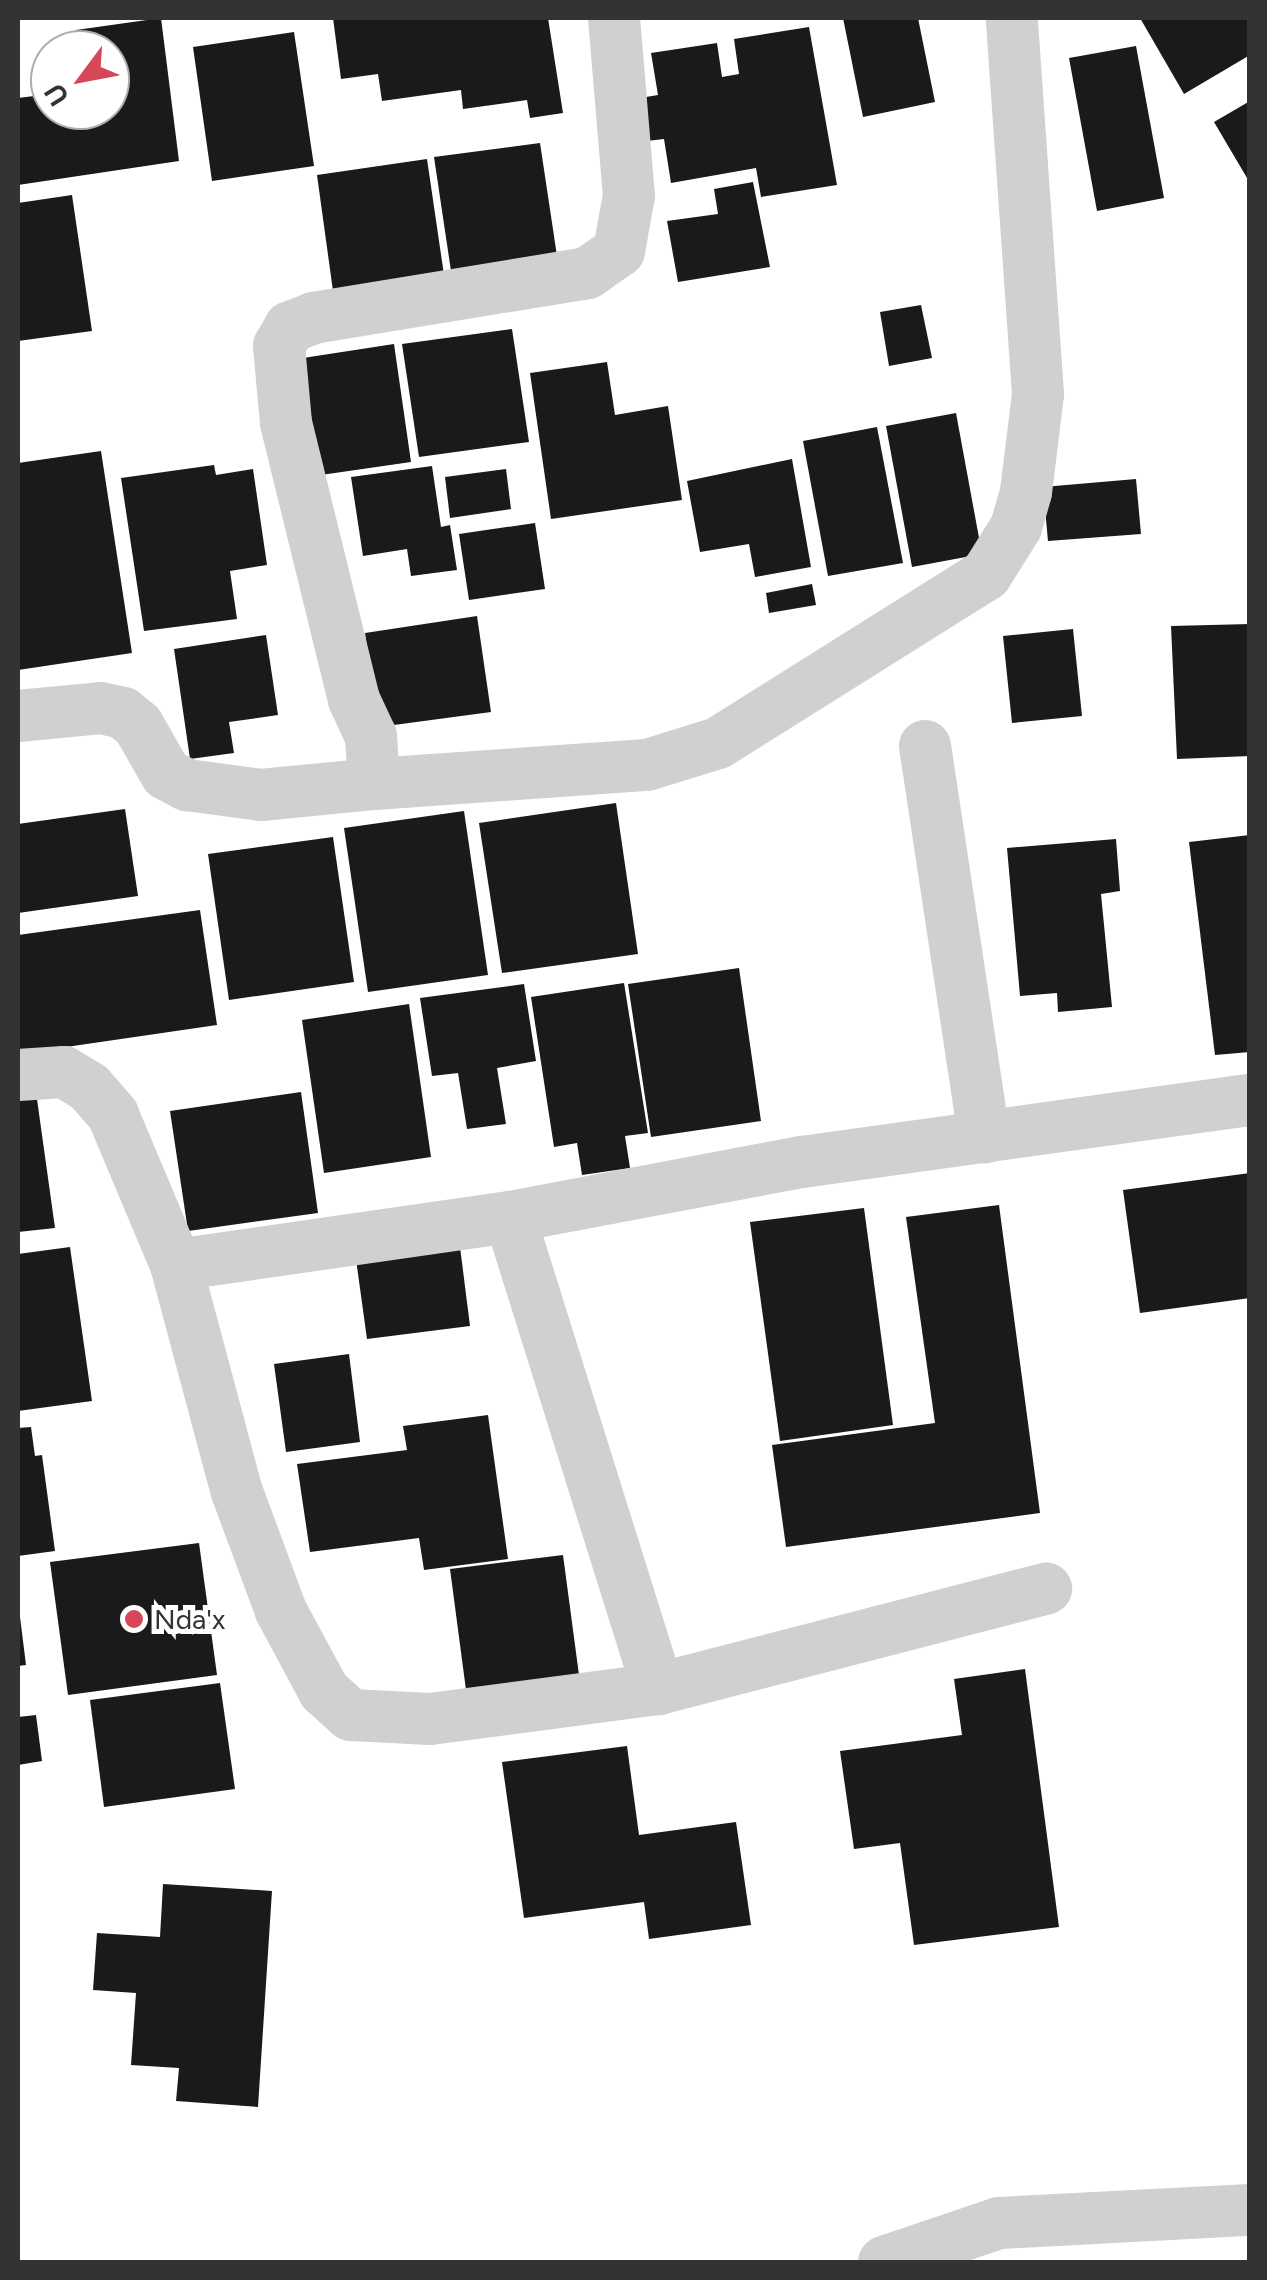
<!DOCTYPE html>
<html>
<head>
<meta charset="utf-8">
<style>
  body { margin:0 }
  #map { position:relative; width:1267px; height:2280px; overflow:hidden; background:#fff; font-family:Figtree,sans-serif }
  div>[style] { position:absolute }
  .building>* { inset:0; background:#1a1a1a }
  .minor>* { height:52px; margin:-26px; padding:0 26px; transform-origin:26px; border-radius:26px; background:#d0d0d0 }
  .dots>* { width:28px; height:28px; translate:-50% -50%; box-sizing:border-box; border:5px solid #fff; border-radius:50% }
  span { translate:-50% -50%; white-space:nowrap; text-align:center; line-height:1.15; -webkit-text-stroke:10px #fff; paint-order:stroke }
  .poi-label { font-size:28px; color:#333 }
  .left { translate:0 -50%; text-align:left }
  .frame { position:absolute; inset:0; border:20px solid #333; pointer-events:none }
  .north { position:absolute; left:30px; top:30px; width:100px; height:100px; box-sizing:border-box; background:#fff; border:2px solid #adadad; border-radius:50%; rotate:238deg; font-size:28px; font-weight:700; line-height:40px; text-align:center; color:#333 }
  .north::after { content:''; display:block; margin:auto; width:35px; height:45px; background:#d64859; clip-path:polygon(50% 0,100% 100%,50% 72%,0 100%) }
</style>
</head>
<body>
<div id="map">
  <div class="building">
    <i style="clip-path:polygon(161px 18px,179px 161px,18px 185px,18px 98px,50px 94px,50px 110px,110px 110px,110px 50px,79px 50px,76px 30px)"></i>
    <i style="clip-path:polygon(333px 18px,548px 18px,563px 113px,530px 118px,527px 100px,463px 109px,461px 90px,382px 101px,378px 74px,341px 79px)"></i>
    <i style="clip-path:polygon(843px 18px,918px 18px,935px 102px,863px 117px)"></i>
    <i style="clip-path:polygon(1140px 18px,1250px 18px,1250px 55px,1184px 94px)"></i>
    <i style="clip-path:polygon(809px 27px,837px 185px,761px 197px,756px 168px,671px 183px,664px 139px,647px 141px,640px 98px,658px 95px,651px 53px,717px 43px,722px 77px,739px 74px,734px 39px)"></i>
    <i style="clip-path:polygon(294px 32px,314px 166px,212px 181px,193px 47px)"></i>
    <i style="clip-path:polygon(1136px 46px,1164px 198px,1097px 211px,1069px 58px)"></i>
    <i style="clip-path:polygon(1250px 101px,1250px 183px,1214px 122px)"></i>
    <i style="clip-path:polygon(540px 143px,557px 256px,451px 271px,434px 157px)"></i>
    <i style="clip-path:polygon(427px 159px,444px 275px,333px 291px,317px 175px)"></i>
    <i style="clip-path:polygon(753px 182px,770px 267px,678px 282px,667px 221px,718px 214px,714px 189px)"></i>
    <i style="clip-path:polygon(72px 195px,92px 331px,18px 341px,18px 203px)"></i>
    <i style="clip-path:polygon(921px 305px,932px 358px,889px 366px,880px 312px)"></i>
    <i style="clip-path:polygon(512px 329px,529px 442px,419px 457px,402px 344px)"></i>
    <i style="clip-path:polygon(394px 344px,411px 462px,307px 477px,290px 360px)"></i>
    <i style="clip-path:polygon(607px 362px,615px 415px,668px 406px,682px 500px,551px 519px,530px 373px)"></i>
    <i style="clip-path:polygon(956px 413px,982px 554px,912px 567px,886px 426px)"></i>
    <i style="clip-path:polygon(877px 427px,903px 563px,828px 576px,803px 441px)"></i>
    <i style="clip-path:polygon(101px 451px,132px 653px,18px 670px,18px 463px)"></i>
    <i style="clip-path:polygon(792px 459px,811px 567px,755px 577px,749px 544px,700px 552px,687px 481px)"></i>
    <i style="clip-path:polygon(214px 465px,216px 475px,253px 469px,267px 565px,230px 571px,237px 619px,144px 631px,121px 478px)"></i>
    <i style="clip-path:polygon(432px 466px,441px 527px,450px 525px,457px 570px,411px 576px,407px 549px,363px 556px,351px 477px)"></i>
    <i style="clip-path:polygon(506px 469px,511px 509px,450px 518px,445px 477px)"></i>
    <i style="clip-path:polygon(1136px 479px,1141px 534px,1048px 541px,1043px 487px)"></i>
    <i style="clip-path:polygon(535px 523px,545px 589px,469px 600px,459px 534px)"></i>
    <i style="clip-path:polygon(812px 584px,816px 605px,769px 613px,766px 593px)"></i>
    <i style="clip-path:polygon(477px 616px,491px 712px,379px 727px,365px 633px)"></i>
    <i style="clip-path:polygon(1250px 624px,1250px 756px,1177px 759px,1171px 626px)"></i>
    <i style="clip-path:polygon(1073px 629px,1082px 716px,1012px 723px,1003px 636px)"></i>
    <i style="clip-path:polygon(266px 635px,278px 715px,229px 722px,234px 753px,190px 759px,174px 649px)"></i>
    <i style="clip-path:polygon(616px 803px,638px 954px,502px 973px,479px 823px)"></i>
    <i style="clip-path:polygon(125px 809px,138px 896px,18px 913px,18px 824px)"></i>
    <i style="clip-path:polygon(464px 811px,488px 975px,368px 992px,344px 828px)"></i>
    <i style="clip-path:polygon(1250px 835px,1250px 1052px,1215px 1055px,1189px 842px)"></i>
    <i style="clip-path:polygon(333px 837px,354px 982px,229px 1000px,208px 854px)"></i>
    <i style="clip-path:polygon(1116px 839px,1120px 891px,1101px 894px,1112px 1007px,1058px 1012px,1057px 993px,1020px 996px,1007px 848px)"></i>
    <i style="clip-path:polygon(200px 910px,217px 1025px,18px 1054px,18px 935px)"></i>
    <i style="clip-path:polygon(739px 968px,761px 1121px,651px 1137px,628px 984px)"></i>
    <i style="clip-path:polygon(624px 983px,648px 1133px,625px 1136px,630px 1168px,582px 1175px,577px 1143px,554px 1147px,531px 997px)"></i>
    <i style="clip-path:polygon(524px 984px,536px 1061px,497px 1068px,506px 1124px,467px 1129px,458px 1073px,432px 1076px,420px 998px)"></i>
    <i style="clip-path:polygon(409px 1004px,431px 1157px,324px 1173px,302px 1020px)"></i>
    <i style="clip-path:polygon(36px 1092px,55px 1228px,18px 1232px,18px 1094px)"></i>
    <i style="clip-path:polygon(301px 1092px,318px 1213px,188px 1231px,170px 1111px)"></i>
    <i style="clip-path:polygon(1250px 1173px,1250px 1298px,1140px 1313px,1123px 1190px)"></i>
    <i style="clip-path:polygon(999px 1205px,1040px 1513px,786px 1547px,772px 1445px,935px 1423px,906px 1217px)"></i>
    <i style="clip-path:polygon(864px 1208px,893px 1425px,780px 1441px,750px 1222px)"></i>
    <i style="clip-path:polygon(459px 1239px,470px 1326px,367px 1339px,355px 1252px)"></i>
    <i style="clip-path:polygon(70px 1247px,92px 1401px,18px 1411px,18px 1254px)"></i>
    <i style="clip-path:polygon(349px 1354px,360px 1442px,286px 1452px,274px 1364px)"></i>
    <i style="clip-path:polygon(488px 1415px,508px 1559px,424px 1570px,419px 1538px,310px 1552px,297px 1464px,407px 1450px,403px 1426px)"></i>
    <i style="clip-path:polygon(31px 1427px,35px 1456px,42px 1455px,55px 1551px,18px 1556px,18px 1428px)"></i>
    <i style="clip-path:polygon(199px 1543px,217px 1675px,68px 1695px,50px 1562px)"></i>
    <i style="clip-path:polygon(563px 1555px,579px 1675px,466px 1690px,450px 1569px)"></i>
    <i style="clip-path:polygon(20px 1617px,26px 1665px,18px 1666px,18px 1618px)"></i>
    <i style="clip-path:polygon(1025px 1669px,1059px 1927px,914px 1945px,900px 1843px,854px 1849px,840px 1751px,962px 1735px,954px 1679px)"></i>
    <i style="clip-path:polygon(220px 1683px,235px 1789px,104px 1807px,90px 1700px)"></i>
    <i style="clip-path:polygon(36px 1715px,42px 1761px,18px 1765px,18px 1717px)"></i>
    <i style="clip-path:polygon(627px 1746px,639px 1835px,736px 1822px,751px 1925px,649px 1939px,644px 1902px,524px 1918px,502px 1762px)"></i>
    <i style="clip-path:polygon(163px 1884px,272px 1891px,258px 2107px,176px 2101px,179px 2068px,131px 2065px,136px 1993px,93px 1990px,97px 1933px,160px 1937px)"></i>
  </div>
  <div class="minor">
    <i style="left:614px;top:18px;width:178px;rotate:85.2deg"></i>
    <i style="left:629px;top:195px;width:57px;rotate:100.1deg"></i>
    <i style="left:619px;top:251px;width:38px;rotate:145deg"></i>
    <i style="left:588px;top:273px;width:278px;rotate:170.7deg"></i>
    <i style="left:314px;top:318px;width:26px;rotate:159deg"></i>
    <i style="left:290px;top:327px;width:22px;rotate:120deg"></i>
    <i style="left:279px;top:346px;width:77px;rotate:84.8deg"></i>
    <i style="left:286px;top:423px;width:285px;rotate:76.2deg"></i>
    <i style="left:354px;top:700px;width:40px;rotate:65deg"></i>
    <i style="left:371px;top:736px;width:48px;rotate:86.4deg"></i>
    <i style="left:374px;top:784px;width:274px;rotate:-4deg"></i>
    <i style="left:647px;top:765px;width:74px;rotate:-17.2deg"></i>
    <i style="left:718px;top:743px;width:316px;rotate:-32.1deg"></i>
    <i style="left:986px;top:575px;width:57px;rotate:-58deg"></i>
    <i style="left:1016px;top:527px;width:36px;rotate:-74deg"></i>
    <i style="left:1026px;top:492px;width:99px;rotate:-83deg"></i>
    <i style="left:1038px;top:394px;width:377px;rotate:-94deg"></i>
    <i style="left:18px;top:716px;width:83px;rotate:-5.5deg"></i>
    <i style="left:101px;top:708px;width:23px;rotate:13deg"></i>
    <i style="left:123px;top:713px;width:19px;rotate:39deg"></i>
    <i style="left:138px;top:725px;width:56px;rotate:60.3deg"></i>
    <i style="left:166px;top:774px;width:24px;rotate:28deg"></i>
    <i style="left:187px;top:785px;width:75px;rotate:7.7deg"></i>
    <i style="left:261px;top:795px;width:114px;rotate:-5.6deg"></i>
    <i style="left:925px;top:746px;width:396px;rotate:81.4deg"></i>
    <i style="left:18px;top:1075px;width:46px;rotate:-3.7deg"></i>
    <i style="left:64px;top:1072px;width:29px;rotate:31deg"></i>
    <i style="left:89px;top:1087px;width:37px;rotate:49deg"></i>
    <i style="left:113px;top:1115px;width:163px;rotate:67.2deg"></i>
    <i style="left:176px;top:1265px;width:337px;rotate:-8.2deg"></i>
    <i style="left:510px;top:1217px;width:297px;rotate:-10.7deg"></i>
    <i style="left:802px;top:1162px;width:452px;rotate:-7.9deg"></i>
    <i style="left:510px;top:1217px;width:495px;rotate:72.6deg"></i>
    <i style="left:176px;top:1265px;width:235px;rotate:75deg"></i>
    <i style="left:237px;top:1492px;width:127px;rotate:69.7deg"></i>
    <i style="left:281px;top:1611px;width:91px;rotate:61.7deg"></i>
    <i style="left:324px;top:1691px;width:36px;rotate:42deg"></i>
    <i style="left:351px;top:1715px;width:79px;rotate:2.9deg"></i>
    <i style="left:430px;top:1719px;width:230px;rotate:-7.5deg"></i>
    <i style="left:658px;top:1689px;width:401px;rotate:-14.5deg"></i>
    <i style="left:884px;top:2262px;width:121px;rotate:-18.7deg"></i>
    <i style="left:999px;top:2223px;width:251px;rotate:-3deg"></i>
  </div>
  <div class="dots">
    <i style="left:134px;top:1619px;background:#d64859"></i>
  </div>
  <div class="poi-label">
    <span class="left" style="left:154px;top:1619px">Nda'x</span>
  </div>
  <div class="frame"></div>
  <div class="north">U</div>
</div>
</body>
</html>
